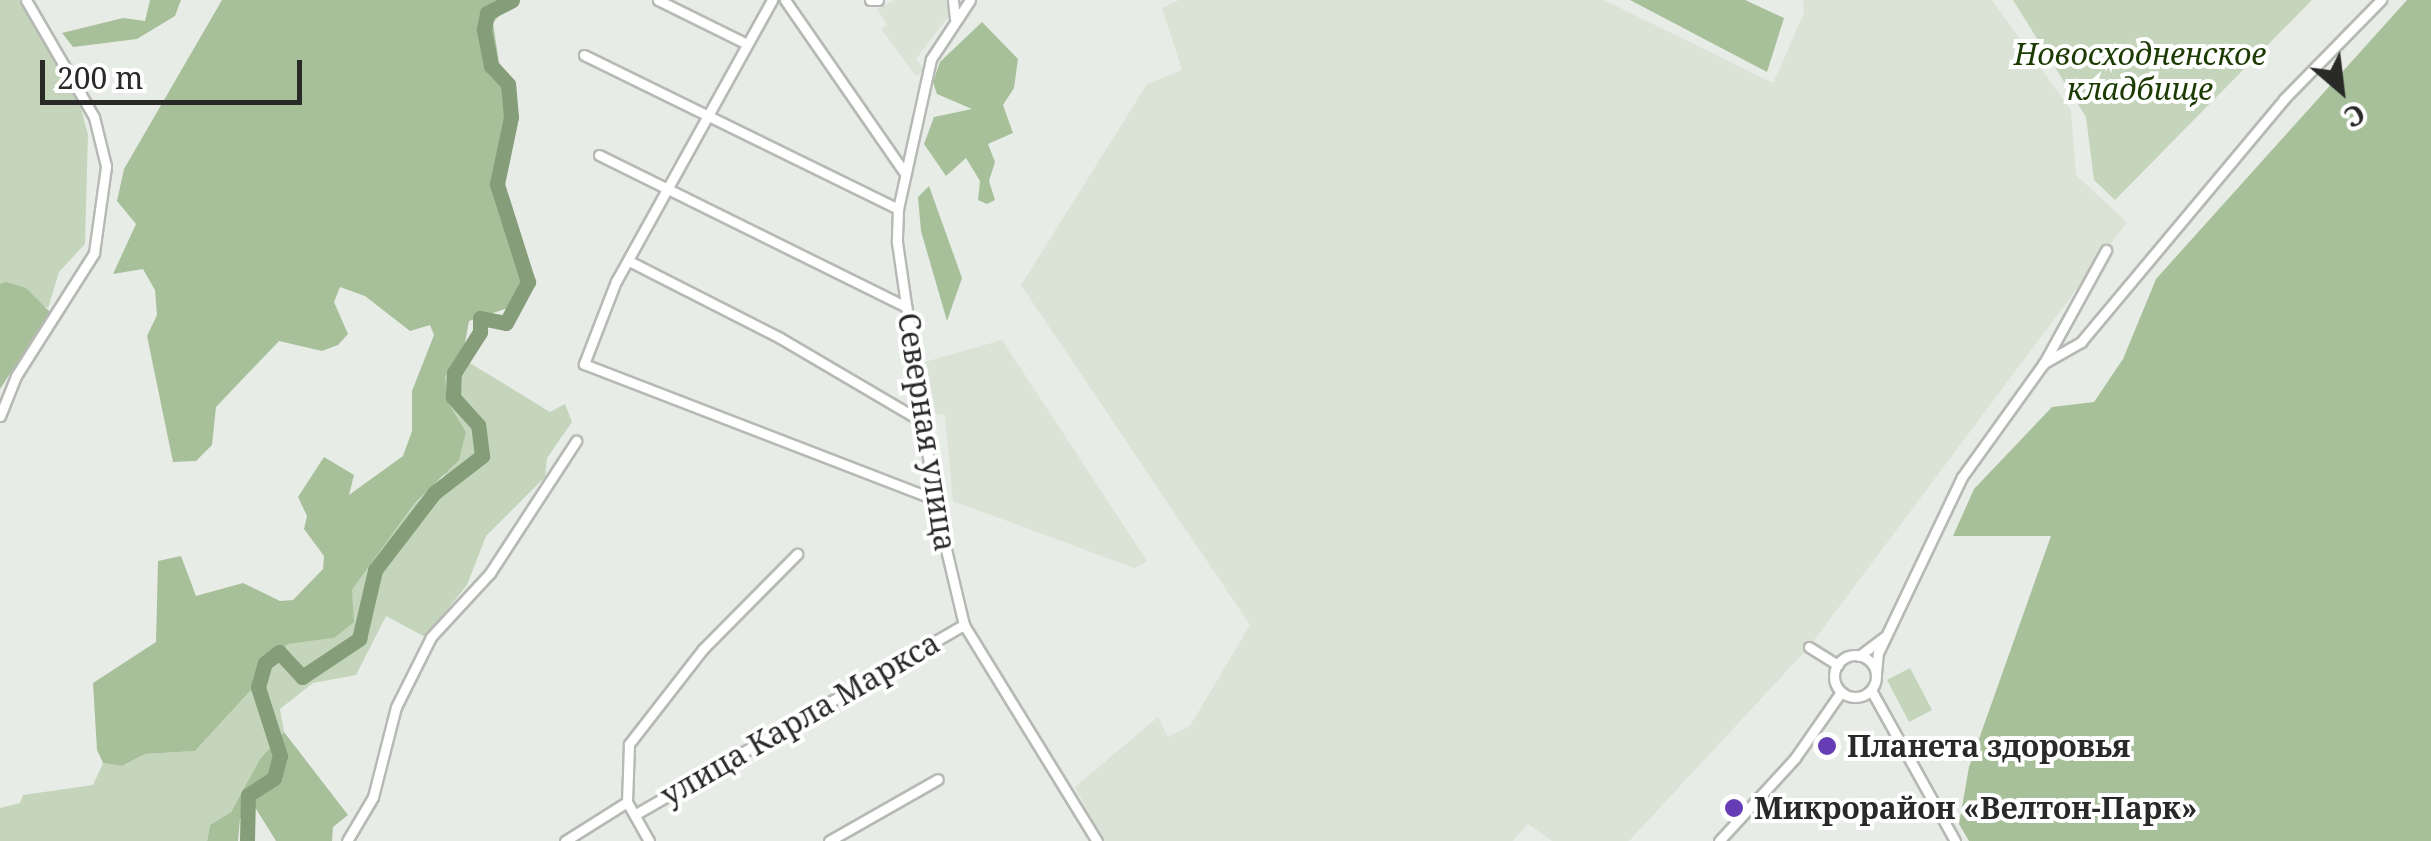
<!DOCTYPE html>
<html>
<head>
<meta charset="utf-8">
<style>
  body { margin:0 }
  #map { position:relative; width:2431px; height:841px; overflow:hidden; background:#e8ece7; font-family:"Noto Serif",serif }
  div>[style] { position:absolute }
  .built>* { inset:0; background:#dae3d6 }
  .green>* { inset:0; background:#c4d5bb }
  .forest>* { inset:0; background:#a7c09a }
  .river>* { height:15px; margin:-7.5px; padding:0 7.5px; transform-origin:7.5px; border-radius:7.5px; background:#859d79 }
  .roads { filter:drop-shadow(2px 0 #b6b9b4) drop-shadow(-2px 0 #b6b9b4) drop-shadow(0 2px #b6b9b4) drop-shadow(0 -2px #b6b9b4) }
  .minor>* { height:9px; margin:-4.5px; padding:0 4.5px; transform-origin:4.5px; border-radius:4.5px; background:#fff }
  .minor>.ring { margin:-4.5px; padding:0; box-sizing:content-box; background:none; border:9px solid #fff; border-radius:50% }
  .dots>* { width:28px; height:28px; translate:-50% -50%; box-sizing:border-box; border:5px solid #fff; border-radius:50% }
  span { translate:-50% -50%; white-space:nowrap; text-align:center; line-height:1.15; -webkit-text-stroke:8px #fff; paint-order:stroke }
  .park-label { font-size:30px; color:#1c3b02; font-style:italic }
  .street-label { font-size:30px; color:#292a28 }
  .poi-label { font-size:30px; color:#292a28; font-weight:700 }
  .left { translate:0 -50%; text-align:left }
  .north { position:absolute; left:2291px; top:40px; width:100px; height:100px; -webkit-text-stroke:8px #fff; paint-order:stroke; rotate:152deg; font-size:28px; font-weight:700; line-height:40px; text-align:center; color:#292a28 }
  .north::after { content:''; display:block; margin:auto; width:35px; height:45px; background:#292a28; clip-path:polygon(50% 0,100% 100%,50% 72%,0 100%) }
  .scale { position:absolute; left:40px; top:60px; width:262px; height:45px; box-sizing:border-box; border:5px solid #292a28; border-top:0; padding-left:12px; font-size:30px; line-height:35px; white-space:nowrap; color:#292a28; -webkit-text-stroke:8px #fff; paint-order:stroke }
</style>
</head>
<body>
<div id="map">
  <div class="built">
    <i style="clip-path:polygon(895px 0,948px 0,952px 12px,916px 59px,924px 70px,916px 76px,881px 29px,887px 25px,877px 9px)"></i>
    <i style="clip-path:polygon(1179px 0,1604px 0,1773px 83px,1804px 13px,1803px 0,1992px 0,2071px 110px,2076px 175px,2127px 222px,1809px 647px,1629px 841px,1552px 841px,1528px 824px,1513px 841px,1103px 841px,1075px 787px,1158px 717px,1168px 737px,1190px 726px,1250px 625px,1021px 285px,1147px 84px,1182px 70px,1162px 8px)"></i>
    <i style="clip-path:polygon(1002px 340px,1147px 561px,1134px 568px,953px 501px,945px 415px,936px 414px,925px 362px)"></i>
  </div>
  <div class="green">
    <i style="clip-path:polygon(0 0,19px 0,78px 97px,88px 135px,85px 244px,59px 272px,48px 308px,0 284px)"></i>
    <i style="clip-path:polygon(2013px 0,2312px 0,2115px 200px,2094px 180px,2086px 117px)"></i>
    <i style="clip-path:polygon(460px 357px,550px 412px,565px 404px,572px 422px,547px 458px,545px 477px,486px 536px,467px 585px,425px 637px,386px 616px,356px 675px,313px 683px,280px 709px,284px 732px,260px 759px,231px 812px,210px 825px,207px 841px,0 841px,0 808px,20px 803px,23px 795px,93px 785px,103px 763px,122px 766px,145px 754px,195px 751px,252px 689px,261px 662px,287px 644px,334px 638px,352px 590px,414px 504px,441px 482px,466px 432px,448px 402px,445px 375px)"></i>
    <i style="clip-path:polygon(1910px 668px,1932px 710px,1909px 722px,1887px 680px)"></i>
  </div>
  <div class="forest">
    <i style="clip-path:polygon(150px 0,181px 0,175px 16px,137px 39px,73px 47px,62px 33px,123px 18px,145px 21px)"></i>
    <i style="clip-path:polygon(222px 0,512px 0,493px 23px,510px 135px,510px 159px,495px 174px,524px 273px,522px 293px,508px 308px,469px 321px,464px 348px,445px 376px,448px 402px,466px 432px,459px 460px,414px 504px,352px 590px,354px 622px,334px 638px,288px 644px,261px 662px,252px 689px,195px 751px,145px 754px,122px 766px,103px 763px,97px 750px,93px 683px,156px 642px,158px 561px,181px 556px,196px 596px,243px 583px,280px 601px,293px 600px,323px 569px,324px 556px,304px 529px,307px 516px,298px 497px,324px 457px,354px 475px,349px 495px,403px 456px,412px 431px,412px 391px,434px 335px,430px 325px,410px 331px,365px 296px,340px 287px,334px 302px,348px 334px,338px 345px,322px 351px,279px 341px,216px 407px,212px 445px,196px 461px,173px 462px,147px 336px,157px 315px,155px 290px,143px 269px,113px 274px,136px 224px,117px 201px,124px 169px)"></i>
    <i style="clip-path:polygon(1630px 0,1745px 0,1784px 18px,1767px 72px)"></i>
    <i style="clip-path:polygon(2407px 0,2431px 0,2431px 841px,1969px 841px,1959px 824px,1969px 767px,2051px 536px,1953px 536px,1974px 489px,2052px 407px,2094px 402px,2123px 359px,2156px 279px)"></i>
    <i style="clip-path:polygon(982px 22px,1018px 59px,1014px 88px,1003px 105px,1013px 133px,988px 144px,995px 162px,989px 181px,995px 200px,987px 204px,978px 200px,980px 181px,966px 158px,946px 176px,924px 144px,934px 117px,972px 109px,937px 94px,933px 82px,940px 62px)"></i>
    <i style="clip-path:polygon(929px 186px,962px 278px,947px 321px,921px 231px,918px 197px)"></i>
    <i style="clip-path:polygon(6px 282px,26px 288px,50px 312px,0 389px,0 284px)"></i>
    <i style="clip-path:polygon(284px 732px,348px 815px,333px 827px,332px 841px,276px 841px,251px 801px,240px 819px,238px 841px,207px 841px,210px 825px,231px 812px,260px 759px)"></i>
  </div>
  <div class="river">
    <i style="left:247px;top:841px;width:46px;rotate:-88.8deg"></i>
    <i style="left:248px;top:795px;width:31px;rotate:-33deg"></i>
    <i style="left:274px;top:778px;width:23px;rotate:-75deg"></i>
    <i style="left:280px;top:756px;width:72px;rotate:-107.7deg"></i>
    <i style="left:258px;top:687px;width:25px;rotate:-74deg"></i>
    <i style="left:265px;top:663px;width:18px;rotate:-38deg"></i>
    <i style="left:279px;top:652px;width:34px;rotate:47deg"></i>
    <i style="left:302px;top:677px;width:69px;rotate:-33.7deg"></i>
    <i style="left:359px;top:639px;width:71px;rotate:-76.9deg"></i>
    <i style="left:375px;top:570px;width:97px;rotate:-52.5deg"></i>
    <i style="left:434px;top:493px;width:61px;rotate:-37.6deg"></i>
    <i style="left:482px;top:456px;width:31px;rotate:-97deg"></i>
    <i style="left:478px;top:425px;width:38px;rotate:-132deg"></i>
    <i style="left:453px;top:397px;width:24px;rotate:-88deg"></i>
    <i style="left:454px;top:373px;width:49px;rotate:-57.6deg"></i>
    <i style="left:480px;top:332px;width:14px;rotate:-90deg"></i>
    <i style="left:480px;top:318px;width:26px;rotate:11deg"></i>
    <i style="left:506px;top:323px;width:47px;rotate:-61.8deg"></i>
    <i style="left:528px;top:282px;width:103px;rotate:-107.6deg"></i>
    <i style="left:497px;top:184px;width:68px;rotate:-78.2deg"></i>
    <i style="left:511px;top:117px;width:33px;rotate:-95deg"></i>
    <i style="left:508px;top:84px;width:25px;rotate:-133deg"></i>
    <i style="left:491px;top:66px;width:38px;rotate:-101deg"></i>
    <i style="left:484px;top:29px;width:16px;rotate:-79deg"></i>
    <i style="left:487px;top:13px;width:28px;rotate:-27deg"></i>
  </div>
  <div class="roads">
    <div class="minor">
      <i style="left:658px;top:0;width:97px;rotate:26.3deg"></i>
      <i style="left:772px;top:0;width:321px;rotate:119deg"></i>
      <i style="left:616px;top:281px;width:89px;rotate:111.1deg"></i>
      <i style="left:584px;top:364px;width:375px;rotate:21.1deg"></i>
      <i style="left:785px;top:0;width:209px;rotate:55.3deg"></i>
      <i style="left:870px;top:0;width:8px"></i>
      <i style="left:953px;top:0;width:18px;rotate:84deg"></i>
      <i style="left:970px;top:0;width:71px;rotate:123.5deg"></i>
      <i style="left:931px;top:59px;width:154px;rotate:102.4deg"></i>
      <i style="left:898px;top:209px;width:33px;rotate:92deg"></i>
      <i style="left:897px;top:242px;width:260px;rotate:81.8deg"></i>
      <i style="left:934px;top:499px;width:130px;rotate:76.6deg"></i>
      <i style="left:964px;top:625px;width:254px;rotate:58.4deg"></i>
      <i style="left:584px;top:55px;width:350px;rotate:26.1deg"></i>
      <i style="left:599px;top:155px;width:343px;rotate:26.3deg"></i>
      <i style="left:631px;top:262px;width:167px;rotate:27deg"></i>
      <i style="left:780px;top:338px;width:166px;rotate:30.4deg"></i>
      <i style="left:2044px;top:363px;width:43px;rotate:-29.6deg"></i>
      <i style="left:2081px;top:342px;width:317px;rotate:-50.1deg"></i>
      <i style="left:2284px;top:99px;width:139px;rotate:-45.6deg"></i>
      <i style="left:0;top:416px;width:43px;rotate:-68.2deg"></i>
      <i style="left:16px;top:376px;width:146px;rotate:-57.6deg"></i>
      <i style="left:94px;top:253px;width:88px;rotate:-82.1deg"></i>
      <i style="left:106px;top:166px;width:50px;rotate:-103.8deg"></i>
      <i style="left:94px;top:117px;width:135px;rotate:-120.2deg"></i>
      <i style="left:1809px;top:647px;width:34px;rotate:32deg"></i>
      <i class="ring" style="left:1834px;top:655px;width:33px;height:33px"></i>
      <i style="left:1859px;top:656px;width:31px;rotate:-37deg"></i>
      <i style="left:1876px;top:674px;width:21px;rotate:-85deg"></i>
      <i style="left:1878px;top:653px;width:195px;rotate:-64.5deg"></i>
      <i style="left:1962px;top:477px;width:140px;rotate:-54.3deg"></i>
      <i style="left:2044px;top:363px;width:129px;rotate:-61.2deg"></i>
      <i style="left:1871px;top:690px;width:173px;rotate:60.9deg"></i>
      <i style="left:636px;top:814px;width:379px;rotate:-30deg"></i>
      <i style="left:347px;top:841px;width:51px;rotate:-59.4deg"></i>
      <i style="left:373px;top:797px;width:93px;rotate:-75.7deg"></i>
      <i style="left:396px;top:707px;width:78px;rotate:-63.4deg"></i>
      <i style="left:431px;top:637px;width:87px;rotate:-47.3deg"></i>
      <i style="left:490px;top:573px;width:158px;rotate:-56.9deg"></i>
      <i style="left:565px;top:841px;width:73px;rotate:-32.2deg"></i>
      <i style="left:649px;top:841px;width:45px;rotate:-119.4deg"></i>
      <i style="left:627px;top:802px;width:58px;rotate:-88deg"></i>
      <i style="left:629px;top:744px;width:120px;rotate:-52.1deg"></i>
      <i style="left:703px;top:649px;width:134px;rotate:-45.3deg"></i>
      <i style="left:829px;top:841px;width:125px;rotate:-29.6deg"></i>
      <i style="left:1719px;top:841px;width:113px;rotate:-47.5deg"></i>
      <i style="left:1795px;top:758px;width:80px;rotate:-55.1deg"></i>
    </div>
  </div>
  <div class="dots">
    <i style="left:1827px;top:746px;background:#673db5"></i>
    <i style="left:1734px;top:808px;background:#673db5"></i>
  </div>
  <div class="park-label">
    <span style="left:2140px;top:71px">Новосходненское<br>кладбище</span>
  </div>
  <div class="street-label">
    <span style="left:927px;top:432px;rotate:81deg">Северная улица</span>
    <span style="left:800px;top:719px;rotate:-30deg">улица Карла Маркса</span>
  </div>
  <div class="poi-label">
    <span class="left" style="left:1847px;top:746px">Планета здоровья</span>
    <span class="left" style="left:1754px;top:808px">Микрорайон «Велтон-Парк»</span>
  </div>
  <div class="north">С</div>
  <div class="scale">200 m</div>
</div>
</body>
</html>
